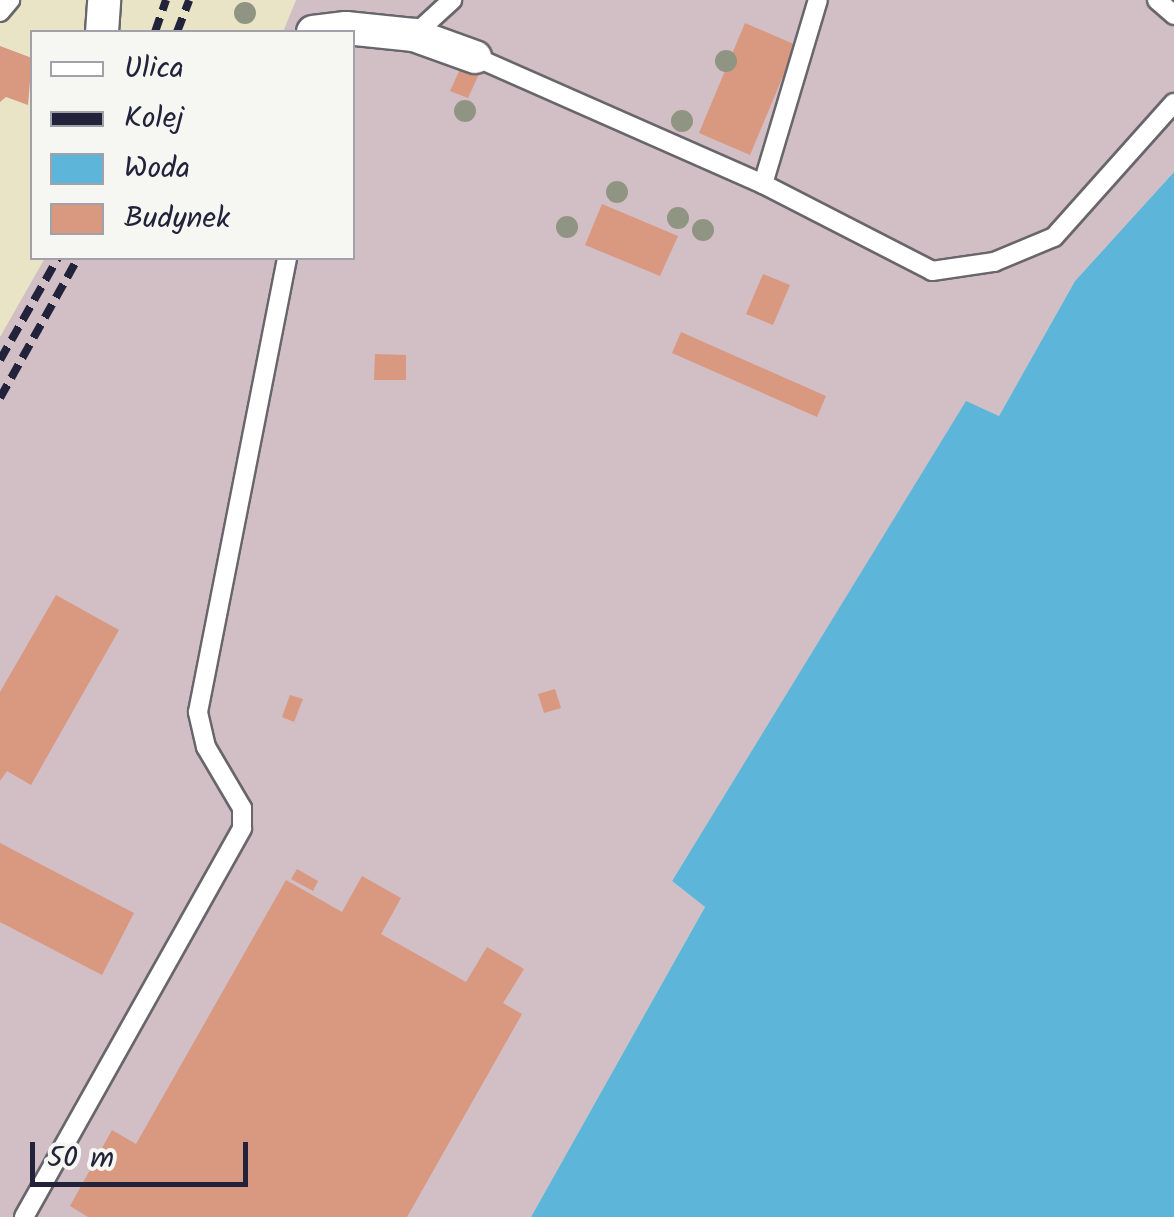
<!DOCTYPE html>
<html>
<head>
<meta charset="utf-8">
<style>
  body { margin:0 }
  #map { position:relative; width:1174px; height:1217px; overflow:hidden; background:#e9e4c6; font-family:Kalam,sans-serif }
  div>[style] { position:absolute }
  .industrial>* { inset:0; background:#d2bec5 }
  .water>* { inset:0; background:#5db6da }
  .building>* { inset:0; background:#d99880 }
  .roads { filter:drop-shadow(2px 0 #68666c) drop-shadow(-2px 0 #68666c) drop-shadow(0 2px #68666c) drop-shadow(0 -2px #68666c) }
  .lane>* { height:18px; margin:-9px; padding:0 9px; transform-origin:9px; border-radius:9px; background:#fff }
  .street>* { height:32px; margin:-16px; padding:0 16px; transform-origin:16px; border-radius:16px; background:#fff }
  .rail>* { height:8px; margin-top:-4px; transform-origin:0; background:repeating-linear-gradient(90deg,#22223b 0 15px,transparent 0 23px) }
  .trees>* { width:22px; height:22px; margin:-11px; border-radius:50%; background:#909583 }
  span { translate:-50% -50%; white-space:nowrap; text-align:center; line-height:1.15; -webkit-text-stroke:8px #f6f6f2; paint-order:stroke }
  .legend { position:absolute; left:30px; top:30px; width:325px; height:230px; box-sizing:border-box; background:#f6f6f2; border:2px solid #a1a1a9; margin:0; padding:12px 18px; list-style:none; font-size:30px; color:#22223b }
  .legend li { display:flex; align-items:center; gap:20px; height:50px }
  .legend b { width:50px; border:2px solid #a1a1a9 }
  .scale { position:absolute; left:30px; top:1142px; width:218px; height:45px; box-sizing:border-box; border:5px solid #22223b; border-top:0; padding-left:12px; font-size:30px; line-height:35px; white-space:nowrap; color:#22223b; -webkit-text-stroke:8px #f6f6f2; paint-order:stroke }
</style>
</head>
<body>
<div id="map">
  <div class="industrial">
    <i style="clip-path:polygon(296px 0,1174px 0,1174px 172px,1075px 281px,999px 416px,966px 402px,672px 881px,705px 907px,531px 1217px,0 1217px,0 337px,45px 258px,352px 258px,352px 32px,283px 32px)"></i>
  </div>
  <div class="water">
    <i style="clip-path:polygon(1174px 172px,1174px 1217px,531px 1217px,705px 907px,672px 881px,966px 401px,999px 416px,1075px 281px)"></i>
  </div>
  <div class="building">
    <i style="clip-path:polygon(745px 23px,796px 45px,750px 155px,699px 133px)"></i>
    <i style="clip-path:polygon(0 46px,32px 58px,28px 105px,6px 97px,0 102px)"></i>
    <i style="clip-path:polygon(461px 67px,479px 74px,468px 98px,450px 91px)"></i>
    <i style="clip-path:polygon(602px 204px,678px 236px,660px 276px,585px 245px)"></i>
    <i style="clip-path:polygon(763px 274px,790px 285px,773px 325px,746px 314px)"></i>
    <i style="clip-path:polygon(681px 332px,826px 396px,817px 417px,672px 353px)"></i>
    <i style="clip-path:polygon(375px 354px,406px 355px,406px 380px,374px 380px)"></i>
    <i style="clip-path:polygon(56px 595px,119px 630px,31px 785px,7px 771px,0 781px,0 692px)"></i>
    <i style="clip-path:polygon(555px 689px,561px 708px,544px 713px,538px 694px)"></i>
    <i style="clip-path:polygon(290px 695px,303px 699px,294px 722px,282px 717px)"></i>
    <i style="clip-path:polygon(0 843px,134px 913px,102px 975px,0 922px)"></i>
    <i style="clip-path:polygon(297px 869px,318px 881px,313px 891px,291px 879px)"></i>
    <i style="clip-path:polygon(362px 876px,401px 898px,381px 934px,466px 982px,487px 947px,524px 969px,503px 1003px,522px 1014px,407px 1217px,88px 1217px,70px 1206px,112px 1130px,136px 1144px,286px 880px,342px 912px)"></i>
  </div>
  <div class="roads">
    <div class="lane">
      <i style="left:1157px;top:0;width:23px;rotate:41deg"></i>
      <i style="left:0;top:12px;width:16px;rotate:-50deg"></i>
      <i style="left:414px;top:35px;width:52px;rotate:-42.6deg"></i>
      <i style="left:475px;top:57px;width:315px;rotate:23.8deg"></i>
      <i style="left:763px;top:184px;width:190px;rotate:27.2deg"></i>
      <i style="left:932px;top:271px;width:63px;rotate:-8.3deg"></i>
      <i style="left:994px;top:262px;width:65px;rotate:-22.6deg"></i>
      <i style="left:1054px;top:237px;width:180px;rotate:-48.2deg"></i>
      <i style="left:763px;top:184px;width:192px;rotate:-73.4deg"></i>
      <i style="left:24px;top:1217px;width:446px;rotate:-60.7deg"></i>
      <i style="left:242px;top:828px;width:20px;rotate:-90deg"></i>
      <i style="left:242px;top:808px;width:71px;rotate:-120.5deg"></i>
      <i style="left:206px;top:747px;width:36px;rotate:-103deg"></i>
      <i style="left:198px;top:712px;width:463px;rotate:-78.9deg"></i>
    </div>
    <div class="street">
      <i style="left:102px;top:32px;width:32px;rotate:-86deg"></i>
      <i style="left:313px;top:32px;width:33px;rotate:-7deg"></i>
      <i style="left:346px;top:28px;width:68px;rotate:5.9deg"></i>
      <i style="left:414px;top:35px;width:65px;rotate:19.8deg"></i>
    </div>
  </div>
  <div class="rail">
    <i style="left:155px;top:32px;width:34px;rotate:-71deg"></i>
    <i style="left:177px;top:32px;width:34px;rotate:-69deg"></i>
    <i style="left:0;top:360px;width:117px;rotate:-60.4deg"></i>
    <i style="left:0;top:398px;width:160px;rotate:-60.9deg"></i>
  </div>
  <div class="trees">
    <i style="left:245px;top:13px"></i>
    <i style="left:726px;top:61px"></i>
    <i style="left:465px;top:111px"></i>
    <i style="left:682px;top:121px"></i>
    <i style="left:617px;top:192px"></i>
    <i style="left:678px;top:218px"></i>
    <i style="left:567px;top:227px"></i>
    <i style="left:703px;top:230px"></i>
  </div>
  <ul class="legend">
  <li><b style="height:12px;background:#fff"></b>Ulica</li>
  <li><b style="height:12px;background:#22223b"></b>Kolej</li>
  <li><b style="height:28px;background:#5db6da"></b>Woda</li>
  <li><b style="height:28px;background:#d99880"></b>Budynek</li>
  </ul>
  <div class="scale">50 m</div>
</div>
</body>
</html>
